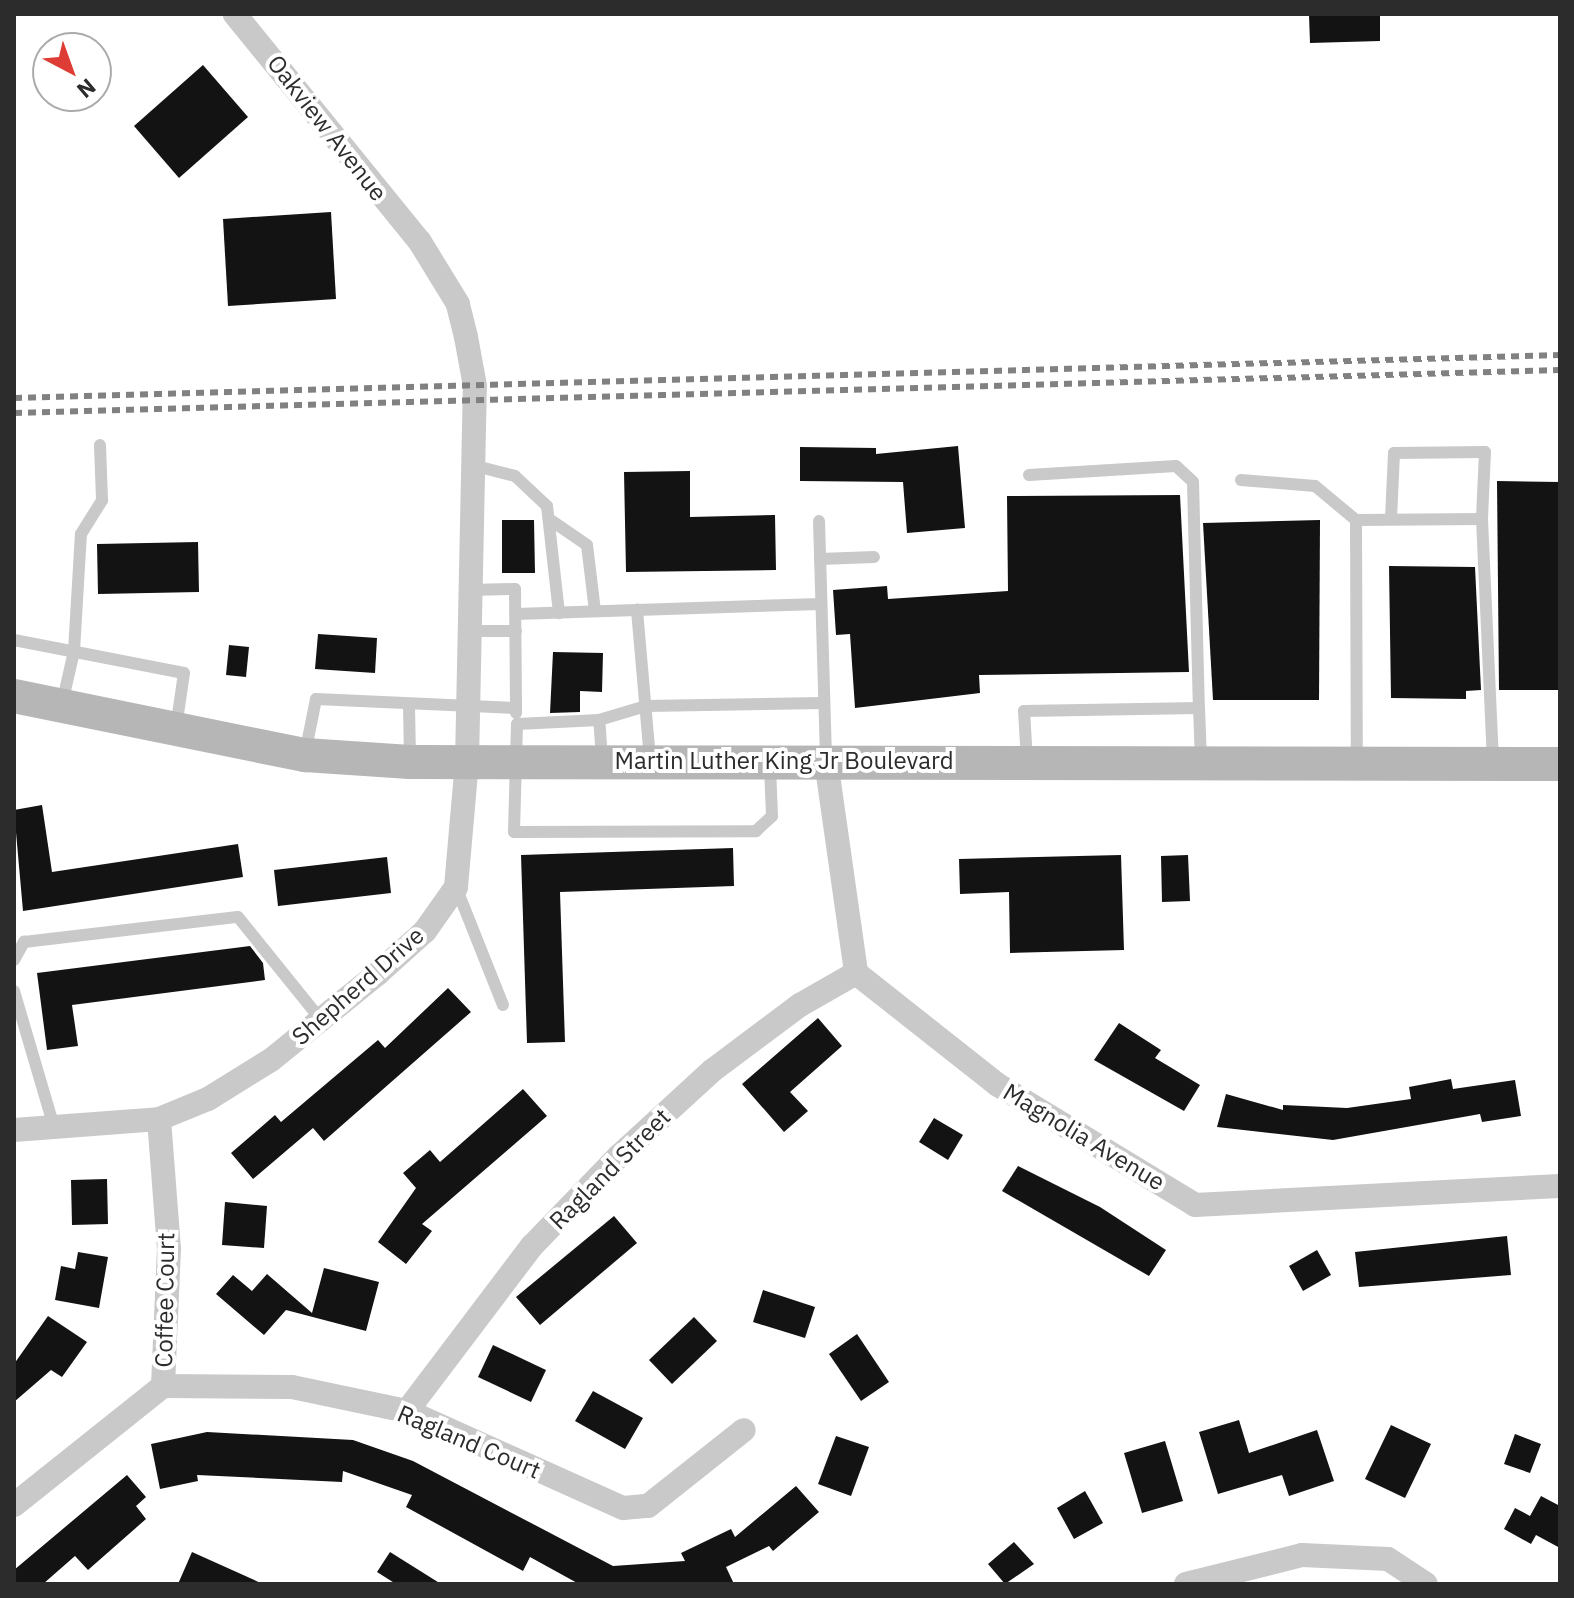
<!DOCTYPE html>
<html>
<head>
<meta charset="utf-8">
<style>
  body { margin:0 }
  #map { position:relative; width:1574px; height:1598px; overflow:hidden; background:#fff; font-family:"IBM Plex Sans",sans-serif }
  div>[style] { position:absolute }
  .building>* { inset:0; background:#131313 }
  .lane>* { height:12px; margin:-6px; padding:0 6px; transform-origin:6px; border-radius:6px; background:#c9c9c9 }
  .street>* { height:24px; margin:-12px; padding:0 12px; transform-origin:12px; border-radius:12px; background:#c9c9c9 }
  .secondary>* { height:34px; margin:-17px; padding:0 17px; transform-origin:17px; border-radius:17px; background:#b6b6b6 }
  .rail>* { height:6px; margin-top:-3px; transform-origin:0; background:repeating-linear-gradient(90deg,#818181 0 8px,transparent 0 14px) }
  span { translate:-50% -50%; white-space:nowrap; text-align:center; line-height:1.15; -webkit-text-stroke:8px #fff; paint-order:stroke }
  .street-label { font-size:24px; color:#2c2c2c }
  .frame { position:absolute; inset:0; border:16px solid #2c2c2c; pointer-events:none }
  .north { position:absolute; left:32px; top:32px; width:80px; height:80px; box-sizing:border-box; background:#fff; border:2px solid #ababab; border-radius:50%; rotate:139deg; font-size:22px; font-weight:700; line-height:32px; text-align:center; color:#2c2c2c }
  .north::after { content:''; display:block; margin:auto; width:28px; height:36px; background:#dd3d34; clip-path:polygon(50% 0,100% 100%,50% 72%,0 100%) }
</style>
</head>
<body>
<div id="map">
  <div class="building">
    <i style="clip-path:polygon(1380px 14px,1380px 41px,1310px 43px,1309px 15px)"></i>
    <i style="clip-path:polygon(203px 65px,248px 117px,179px 178px,134px 126px)"></i>
    <i style="clip-path:polygon(331px 212px,336px 299px,228px 306px,223px 219px)"></i>
    <i style="clip-path:polygon(958px 446px,965px 528px,907px 533px,903px 482px,800px 481px,800px 447px,876px 448px,876px 454px)"></i>
    <i style="clip-path:polygon(690px 471px,690px 517px,775px 515px,776px 570px,626px 572px,624px 472px)"></i>
    <i style="clip-path:polygon(1497px 481px,1560px 482px,1560px 690px,1499px 690px)"></i>
    <i style="clip-path:polygon(1180px 495px,1189px 672px,979px 675px,980px 693px,855px 708px,850px 634px,836px 635px,833px 590px,887px 586px,888px 599px,1008px 591px,1007px 496px)"></i>
    <i style="clip-path:polygon(502px 520px,534px 520px,535px 573px,502px 573px)"></i>
    <i style="clip-path:polygon(1320px 520px,1319px 700px,1213px 700px,1203px 523px)"></i>
    <i style="clip-path:polygon(198px 542px,199px 592px,98px 594px,97px 544px)"></i>
    <i style="clip-path:polygon(1389px 566px,1475px 567px,1481px 690px,1466px 691px,1466px 699px,1391px 698px)"></i>
    <i style="clip-path:polygon(318px 634px,377px 638px,375px 673px,315px 669px)"></i>
    <i style="clip-path:polygon(229px 645px,249px 647px,246px 677px,226px 675px)"></i>
    <i style="clip-path:polygon(553px 652px,603px 653px,602px 692px,580px 691px,580px 712px,550px 713px)"></i>
    <i style="clip-path:polygon(42px 805px,52px 872px,238px 844px,243px 877px,23px 911px,14px 810px)"></i>
    <i style="clip-path:polygon(733px 848px,734px 886px,560px 892px,565px 1042px,527px 1043px,521px 855px)"></i>
    <i style="clip-path:polygon(1121px 855px,1124px 950px,1010px 953px,1009px 892px,960px 894px,959px 859px)"></i>
    <i style="clip-path:polygon(1188px 855px,1190px 901px,1162px 902px,1161px 856px)"></i>
    <i style="clip-path:polygon(387px 857px,391px 893px,278px 906px,274px 870px)"></i>
    <i style="clip-path:polygon(250px 946px,263px 963px,265px 980px,72px 1005px,78px 1046px,47px 1050px,37px 973px)"></i>
    <i style="clip-path:polygon(448px 988px,471px 1012px,324px 1141px,313px 1128px,253px 1179px,231px 1153px,275px 1115px,281px 1122px,378px 1040px,385px 1048px)"></i>
    <i style="clip-path:polygon(818px 1018px,842px 1046px,790px 1092px,808px 1111px,784px 1132px,742px 1084px)"></i>
    <i style="clip-path:polygon(1119px 1023px,1161px 1050px,1155px 1058px,1200px 1085px,1184px 1111px,1094px 1060px)"></i>
    <i style="clip-path:polygon(1451px 1079px,1453px 1089px,1515px 1080px,1521px 1116px,1482px 1122px,1480px 1114px,1333px 1140px,1217px 1127px,1226px 1094px,1283px 1110px,1283px 1105px,1347px 1108px,1411px 1099px,1409px 1087px)"></i>
    <i style="clip-path:polygon(523px 1089px,547px 1116px,422px 1224px,432px 1231px,406px 1264px,378px 1242px,416px 1188px,403px 1173px,430px 1150px,440px 1162px)"></i>
    <i style="clip-path:polygon(934px 1118px,963px 1135px,948px 1160px,919px 1142px)"></i>
    <i style="clip-path:polygon(1018px 1166px,1100px 1207px,1166px 1250px,1149px 1276px,1002px 1191px)"></i>
    <i style="clip-path:polygon(107px 1179px,108px 1224px,72px 1225px,71px 1180px)"></i>
    <i style="clip-path:polygon(225px 1202px,267px 1206px,264px 1248px,222px 1245px)"></i>
    <i style="clip-path:polygon(614px 1216px,637px 1243px,540px 1325px,516px 1297px)"></i>
    <i style="clip-path:polygon(1507px 1236px,1511px 1275px,1359px 1287px,1355px 1252px)"></i>
    <i style="clip-path:polygon(1317px 1250px,1331px 1275px,1303px 1291px,1289px 1266px)"></i>
    <i style="clip-path:polygon(78px 1252px,108px 1257px,99px 1308px,55px 1300px,61px 1266px,75px 1269px)"></i>
    <i style="clip-path:polygon(324px 1268px,379px 1282px,366px 1331px,286px 1310px,264px 1335px,216px 1294px,233px 1275px,252px 1291px,267px 1274px,312px 1313px)"></i>
    <i style="clip-path:polygon(763px 1290px,815px 1307px,805px 1338px,753px 1322px)"></i>
    <i style="clip-path:polygon(48px 1316px,87px 1342px,62px 1377px,51px 1370px,14px 1402px,14px 1364px)"></i>
    <i style="clip-path:polygon(694px 1317px,717px 1341px,672px 1384px,649px 1360px)"></i>
    <i style="clip-path:polygon(857px 1334px,889px 1382px,861px 1401px,829px 1354px)"></i>
    <i style="clip-path:polygon(493px 1345px,546px 1370px,531px 1402px,478px 1377px)"></i>
    <i style="clip-path:polygon(593px 1391px,643px 1418px,625px 1449px,575px 1421px)"></i>
    <i style="clip-path:polygon(1239px 1420px,1249px 1453px,1317px 1430px,1334px 1481px,1289px 1496px,1282px 1475px,1218px 1494px,1199px 1432px)"></i>
    <i style="clip-path:polygon(1391px 1425px,1431px 1444px,1405px 1498px,1365px 1479px)"></i>
    <i style="clip-path:polygon(207px 1432px,353px 1440px,413px 1461px,613px 1566px,685px 1561px,681px 1553px,731px 1529px,735px 1537px,796px 1486px,819px 1512px,773px 1551px,769px 1546px,726px 1567px,734px 1584px,579px 1584px,530px 1557px,523px 1571px,406px 1507px,412px 1495px,343px 1471px,342px 1482px,197px 1475px,198px 1481px,160px 1489px,151px 1444px)"></i>
    <i style="clip-path:polygon(1515px 1434px,1541px 1444px,1530px 1473px,1504px 1464px)"></i>
    <i style="clip-path:polygon(836px 1436px,869px 1447px,851px 1496px,818px 1484px)"></i>
    <i style="clip-path:polygon(1165px 1441px,1183px 1501px,1142px 1513px,1124px 1453px)"></i>
    <i style="clip-path:polygon(127px 1475px,146px 1497px,136px 1506px,146px 1519px,88px 1570px,75px 1556px,43px 1584px,14px 1584px,14px 1570px)"></i>
    <i style="clip-path:polygon(1085px 1491px,1103px 1523px,1074px 1539px,1057px 1508px)"></i>
    <i style="clip-path:polygon(1541px 1496px,1560px 1506px,1560px 1548px,1536px 1535px,1531px 1544px,1504px 1529px,1515px 1508px,1530px 1516px)"></i>
    <i style="clip-path:polygon(1014px 1542px,1034px 1564px,1005px 1584px,988px 1564px)"></i>
    <i style="clip-path:polygon(192px 1552px,263px 1584px,178px 1584px)"></i>
    <i style="clip-path:polygon(390px 1552px,441px 1584px,396px 1584px,377px 1572px)"></i>
  </div>
  <div class="lane">
    <i style="left:472px;top:465px;width:44px;rotate:14.3deg"></i>
    <i style="left:515px;top:476px;width:44px;rotate:43.2deg"></i>
    <i style="left:547px;top:506px;width:108px;rotate:83.6deg"></i>
    <i style="left:1029px;top:475px;width:147px;rotate:-3.5deg"></i>
    <i style="left:1176px;top:466px;width:23px;rotate:43deg"></i>
    <i style="left:1193px;top:482px;width:226px;rotate:88.5deg"></i>
    <i style="left:1241px;top:480px;width:74px;rotate:4.6deg"></i>
    <i style="left:1315px;top:486px;width:53px;rotate:39.7deg"></i>
    <i style="left:1356px;top:520px;width:126px;rotate:-0.5deg"></i>
    <i style="left:1482px;top:519px;width:242px;rotate:87.4deg"></i>
    <i style="left:1391px;top:519px;width:66px;rotate:-87.4deg"></i>
    <i style="left:1394px;top:453px;width:91px;rotate:-0.6deg"></i>
    <i style="left:1485px;top:452px;width:67px;rotate:92.6deg"></i>
    <i style="left:1356px;top:520px;width:241px;rotate:89.8deg"></i>
    <i style="left:552px;top:521px;width:42px;rotate:34.4deg"></i>
    <i style="left:587px;top:545px;width:66px;rotate:83.1deg"></i>
    <i style="left:819px;top:521px;width:240px;rotate:88.3deg"></i>
    <i style="left:820px;top:559px;width:54px;rotate:-2.1deg"></i>
    <i style="left:470px;top:590px;width:45px;rotate:-1.3deg"></i>
    <i style="left:515px;top:589px;width:124px;rotate:89.5deg"></i>
    <i style="left:516px;top:614px;width:121px;rotate:-1.9deg"></i>
    <i style="left:467px;top:631px;width:49px"></i>
    <i style="left:14px;top:640px;width:173px;rotate:11deg"></i>
    <i style="left:184px;top:673px;width:56px;rotate:98.3deg"></i>
    <i style="left:62px;top:704px;width:54px;rotate:-77.2deg"></i>
    <i style="left:74px;top:651px;width:117px;rotate:-86.6deg"></i>
    <i style="left:81px;top:534px;width:40px;rotate:-58deg"></i>
    <i style="left:102px;top:500px;width:55px;rotate:-92.1deg"></i>
    <i style="left:409px;top:706px;width:52px;rotate:88.9deg"></i>
    <i style="left:599px;top:720px;width:49px;rotate:-16.6deg"></i>
    <i style="left:646px;top:706px;width:177px;rotate:-1deg"></i>
    <i style="left:305px;top:754px;width:56px;rotate:-78.7deg"></i>
    <i style="left:316px;top:699px;width:200px;rotate:2.6deg"></i>
    <i style="left:602px;top:759px;width:39px;rotate:-94deg"></i>
    <i style="left:599px;top:720px;width:82px;rotate:177.2deg"></i>
    <i style="left:517px;top:724px;width:108px;rotate:91.6deg"></i>
    <i style="left:514px;top:832px;width:242px;rotate:-0.2deg"></i>
    <i style="left:756px;top:831px;width:22px;rotate:-43deg"></i>
    <i style="left:772px;top:816px;width:50px;rotate:-92.3deg"></i>
    <i style="left:650px;top:759px;width:150px;rotate:-95deg"></i>
    <i style="left:637px;top:610px;width:184px;rotate:-1.9deg"></i>
    <i style="left:1027px;top:761px;width:50px;rotate:-93.4deg"></i>
    <i style="left:1024px;top:711px;width:175px;rotate:-1deg"></i>
    <i style="left:1199px;top:708px;width:52px;rotate:87.8deg"></i>
    <i style="left:456px;top:887px;width:127px;rotate:68.3deg"></i>
    <i style="left:14px;top:960px;width:21px;rotate:-61deg"></i>
    <i style="left:24px;top:942px;width:215px;rotate:-6.7deg"></i>
    <i style="left:238px;top:917px;width:132px;rotate:51.1deg"></i>
    <i style="left:14px;top:991px;width:142px;rotate:73.6deg"></i>
  </div>
  <div class="street">
    <i style="left:826px;top:761px;width:214px;rotate:81.9deg"></i>
    <i style="left:856px;top:973px;width:181px;rotate:38.3deg"></i>
    <i style="left:998px;top:1085px;width:231px;rotate:31.3deg"></i>
    <i style="left:1195px;top:1205px;width:365px;rotate:-3deg"></i>
    <i style="left:14px;top:1130px;width:145px;rotate:-4.3deg"></i>
    <i style="left:159px;top:1119px;width:53px;rotate:-22.2deg"></i>
    <i style="left:208px;top:1099px;width:74px;rotate:-31.8deg"></i>
    <i style="left:271px;top:1060px;width:135px;rotate:-39deg"></i>
    <i style="left:376px;top:975px;width:66px;rotate:-41.9deg"></i>
    <i style="left:425px;top:931px;width:54px;rotate:-54.8deg"></i>
    <i style="left:456px;top:887px;width:125px;rotate:-85deg"></i>
    <i style="left:467px;top:762px;width:376px;rotate:-88.8deg"></i>
    <i style="left:475px;top:386px;width:50px;rotate:-100.4deg"></i>
    <i style="left:466px;top:337px;width:34px;rotate:-104deg"></i>
    <i style="left:458px;top:304px;width:73px;rotate:-121.5deg"></i>
    <i style="left:420px;top:242px;width:294px;rotate:-129.1deg"></i>
    <i style="left:163px;top:1386px;width:129px;rotate:0.4deg"></i>
    <i style="left:292px;top:1387px;width:117px;rotate:11.8deg"></i>
    <i style="left:407px;top:1411px;width:237px;rotate:24.2deg"></i>
    <i style="left:623px;top:1508px;width:25px;rotate:-5deg"></i>
    <i style="left:648px;top:1506px;width:122px;rotate:-38.4deg"></i>
    <i style="left:407px;top:1411px;width:207px;rotate:-52.9deg"></i>
    <i style="left:532px;top:1246px;width:125px;rotate:-46deg"></i>
    <i style="left:619px;top:1156px;width:127px;rotate:-42.5deg"></i>
    <i style="left:713px;top:1070px;width:109px;rotate:-36.8deg"></i>
    <i style="left:800px;top:1005px;width:64px;rotate:-29.7deg"></i>
    <i style="left:14px;top:1505px;width:191px;rotate:-38.6deg"></i>
    <i style="left:163px;top:1386px;width:137px;rotate:-87.5deg"></i>
    <i style="left:169px;top:1249px;width:130px;rotate:-94.4deg"></i>
    <i style="left:1186px;top:1584px;width:120px;rotate:-14deg"></i>
    <i style="left:1302px;top:1555px;width:86px;rotate:2.7deg"></i>
    <i style="left:1388px;top:1559px;width:45px;rotate:33.3deg"></i>
  </div>
  <div class="secondary">
    <i style="left:14px;top:696px;width:297px;rotate:11.5deg"></i>
    <i style="left:305px;top:755px;width:105px;rotate:3.8deg"></i>
    <i style="left:410px;top:762px;width:1150px;rotate:0.1deg"></i>
  </div>
  <div class="rail">
    <i style="left:14px;top:398px;width:1547px;rotate:-1.59deg"></i>
    <i style="left:14px;top:413px;width:1547px;rotate:-1.59deg"></i>
  </div>
  <div class="street-label">
    <span style="left:327px;top:128px;rotate:52deg">Oakview Avenue</span>
    <span style="left:784px;top:761px">Martin Luther King Jr Boulevard</span>
    <span style="left:358px;top:986px;rotate:-41deg">Shepherd Drive</span>
    <span style="left:1084px;top:1137px;rotate:31deg">Magnolia Avenue</span>
    <span style="left:610px;top:1169px;rotate:-45deg">Ragland Street</span>
    <span style="left:165px;top:1300px;rotate:-89deg">Coffee Court</span>
    <span style="left:469px;top:1442px;rotate:23deg">Ragland Court</span>
  </div>
  <div class="frame"></div>
  <div class="north">N</div>
</div>
</body>
</html>
